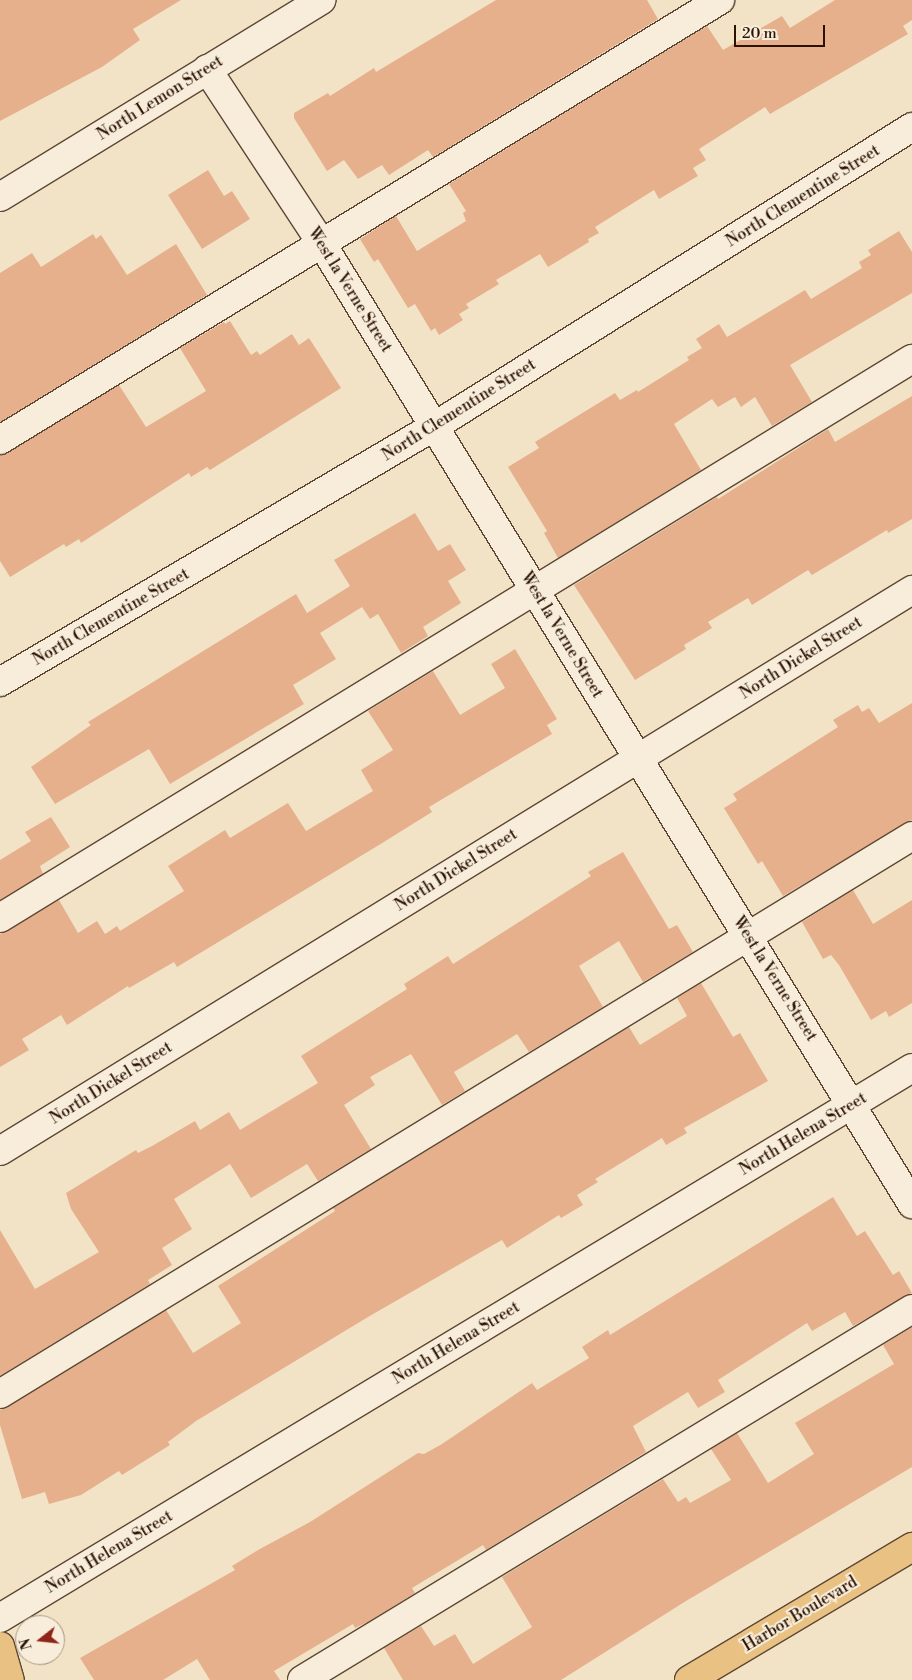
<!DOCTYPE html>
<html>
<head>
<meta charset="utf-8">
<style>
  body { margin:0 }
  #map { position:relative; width:912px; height:1680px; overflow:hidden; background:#f2e3c6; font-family:"Libre Bodoni",serif }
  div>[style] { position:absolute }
  .building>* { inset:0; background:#e6b08d }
  .roads { filter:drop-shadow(1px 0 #5d4734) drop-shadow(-1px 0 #5d4734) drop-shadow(0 1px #5d4734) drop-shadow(0 -1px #5d4734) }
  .minor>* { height:28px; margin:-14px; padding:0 14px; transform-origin:14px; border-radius:14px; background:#f7edda }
  .major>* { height:28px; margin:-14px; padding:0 14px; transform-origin:14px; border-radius:14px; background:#e9c283 }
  span { translate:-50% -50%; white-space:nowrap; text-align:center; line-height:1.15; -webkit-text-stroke:4px #f7edda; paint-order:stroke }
  .street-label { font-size:16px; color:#2b1303 }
  .north { position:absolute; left:15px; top:1615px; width:50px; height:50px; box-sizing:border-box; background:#f7edda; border:1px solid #a59684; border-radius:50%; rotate:254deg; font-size:14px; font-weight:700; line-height:20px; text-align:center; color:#2b1303 }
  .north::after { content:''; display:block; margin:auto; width:18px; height:22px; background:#8f2418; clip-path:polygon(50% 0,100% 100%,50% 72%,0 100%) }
  .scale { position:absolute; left:734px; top:25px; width:91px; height:22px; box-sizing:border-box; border:2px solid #2b1303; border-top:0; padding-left:6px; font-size:15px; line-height:18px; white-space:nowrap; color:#2b1303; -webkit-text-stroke:4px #f7edda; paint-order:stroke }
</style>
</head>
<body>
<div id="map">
  <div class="building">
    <i style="clip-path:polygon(0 0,181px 0,133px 29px,140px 40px,102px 67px,0 121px)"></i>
    <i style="clip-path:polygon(496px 0,647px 0,658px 19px,433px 157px,428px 150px,389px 175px,382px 165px,358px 179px,344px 160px,327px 171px,294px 118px,294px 113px,328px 93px,330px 96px,374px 68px,376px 72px)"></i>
    <i style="clip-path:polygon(835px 0,912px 0,912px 20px,903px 26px,908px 34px,770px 114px,765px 107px,699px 149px,706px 160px,693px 168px,698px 176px,659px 199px,654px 190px,595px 227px,599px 233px,588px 239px,589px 242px,548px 267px,540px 254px,496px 280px,499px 284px,466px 304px,469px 308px,459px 314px,463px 320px,439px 335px,435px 328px,431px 331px,415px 304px,408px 308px,378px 259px,374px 262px,360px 239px,396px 216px,417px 251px,466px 221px,463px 213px,466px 211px,449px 184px,707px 26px,723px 50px,782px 16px,790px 28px)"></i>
    <i style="clip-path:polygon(208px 170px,224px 196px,232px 191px,250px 219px,202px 249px,168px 195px)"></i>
    <i style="clip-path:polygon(899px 231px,912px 252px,912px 293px,790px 365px,812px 402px,772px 426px,755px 397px,741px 407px,735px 397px,718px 407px,712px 399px,674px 424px,701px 470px,558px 558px,544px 533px,547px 531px,508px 467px,539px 448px,535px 442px,615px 393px,620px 400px,637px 390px,638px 392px,689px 360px,687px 357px,702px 348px,696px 339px,719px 324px,727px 337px,805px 290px,811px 299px,862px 268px,859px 262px,871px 255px,868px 250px)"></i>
    <i style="clip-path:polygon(93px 234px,96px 239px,101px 235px,127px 275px,176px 244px,207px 295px,0 422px,0 273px,32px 253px,41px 267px)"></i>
    <i style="clip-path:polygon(230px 321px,251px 355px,257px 351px,260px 355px,292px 334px,299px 345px,309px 338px,341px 388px,210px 470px,207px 467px,191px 477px,189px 473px,81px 543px,79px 539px,66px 547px,64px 544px,10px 577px,0 561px,0 456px,119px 385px,146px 427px,206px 391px,180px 348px,224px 322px,225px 324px)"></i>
    <i style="clip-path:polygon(912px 396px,912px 519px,888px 533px,887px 530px,812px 575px,808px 570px,752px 605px,748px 598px,708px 622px,712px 628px,684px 645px,686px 649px,635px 680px,574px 585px,717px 497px,718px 499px,828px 429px,835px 442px)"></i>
    <i style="clip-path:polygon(415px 513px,438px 551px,450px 544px,466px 570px,448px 581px,461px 603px,423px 627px,428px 636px,401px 653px,378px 614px,370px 619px,362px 607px,320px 633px,336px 659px,293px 685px,304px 704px,170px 784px,149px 749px,55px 804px,31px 767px,91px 725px,88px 722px,296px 594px,307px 613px,350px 586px,334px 560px)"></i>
    <i style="clip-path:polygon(515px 649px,557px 719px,547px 725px,552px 734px,429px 807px,432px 812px,379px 845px,177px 967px,174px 962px,129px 988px,128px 986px,67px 1025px,61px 1015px,22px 1039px,29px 1050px,0 1067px,0 934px,59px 900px,78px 933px,97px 921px,105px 934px,117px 926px,120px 931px,184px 891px,168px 866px,225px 830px,230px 838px,288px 803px,306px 831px,373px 791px,361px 770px,393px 750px,368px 711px,433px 671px,460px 715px,505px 688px,491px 664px)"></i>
    <i style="clip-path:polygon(912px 703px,912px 820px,783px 896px,762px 861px,758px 864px,724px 808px,737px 800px,733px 794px,838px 727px,833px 720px,858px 705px,862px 712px,869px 708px,879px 723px)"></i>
    <i style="clip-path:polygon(51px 817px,70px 847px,40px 866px,43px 874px,0 900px,0 860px,31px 841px,25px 832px)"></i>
    <i style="clip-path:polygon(623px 852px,669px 929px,677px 925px,693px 952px,643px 982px,619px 941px,579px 966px,603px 1007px,529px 1052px,517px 1034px,454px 1072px,465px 1091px,442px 1105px,411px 1054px,370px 1077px,375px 1085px,344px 1105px,371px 1149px,318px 1181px,307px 1164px,251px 1198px,230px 1164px,174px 1199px,192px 1229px,162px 1248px,172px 1265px,148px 1280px,150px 1284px,0 1376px,0 1230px,35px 1289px,99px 1252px,71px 1209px,66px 1193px,136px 1150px,138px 1153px,152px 1146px,195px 1121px,200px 1130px,229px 1112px,240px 1130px,318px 1083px,301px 1056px,407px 989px,404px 984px,448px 956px,453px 964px,591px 876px,588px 872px)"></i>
    <i style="clip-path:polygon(853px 890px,873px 924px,912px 900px,912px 1003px,889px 1017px,886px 1011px,871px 1020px,839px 965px,831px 955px,823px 959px,802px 922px)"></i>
    <i style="clip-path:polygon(701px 983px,733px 1037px,740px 1033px,768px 1081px,684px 1128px,687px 1133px,666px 1145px,662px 1138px,595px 1179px,598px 1182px,577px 1195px,583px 1205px,561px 1218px,559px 1215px,507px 1248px,502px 1240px,493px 1245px,368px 1317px,196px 1421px,168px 1442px,170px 1445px,122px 1475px,119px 1471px,81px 1495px,49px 1504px,45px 1492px,22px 1499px,0 1425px,0 1410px,166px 1310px,193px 1353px,241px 1323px,218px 1286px,335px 1211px,333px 1208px,629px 1027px,640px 1045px,687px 1016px,677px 998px)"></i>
    <i style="clip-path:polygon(833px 1197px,857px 1236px,865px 1231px,893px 1275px,899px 1271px,912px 1293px,853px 1326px,845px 1312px,812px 1331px,807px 1323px,718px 1380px,725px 1392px,698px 1408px,688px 1392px,633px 1426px,646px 1452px,486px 1550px,483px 1545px,412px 1588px,415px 1593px,368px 1622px,355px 1628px,353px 1624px,274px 1671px,280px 1680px,210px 1680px,197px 1659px,163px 1680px,94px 1680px,80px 1658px,235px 1570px,232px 1566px,258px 1550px,310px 1522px,418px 1453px,424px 1454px,442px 1444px,532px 1383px,537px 1390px,589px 1358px,582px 1347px,608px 1330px,610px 1335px)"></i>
    <i style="clip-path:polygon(912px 1327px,912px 1467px,686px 1601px,561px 1680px,403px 1680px,384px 1648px,421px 1626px,434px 1646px,455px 1634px,473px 1664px,532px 1627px,502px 1577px,663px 1479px,678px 1502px,686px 1497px,690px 1503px,731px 1480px,711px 1449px,737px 1433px,768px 1483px,814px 1454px,795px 1423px,894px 1364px,883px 1345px)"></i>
  </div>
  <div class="roads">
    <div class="minor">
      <i style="left:207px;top:69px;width:209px;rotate:56.7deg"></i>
      <i style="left:322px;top:244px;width:1127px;rotate:58.43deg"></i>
      <i style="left:0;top:197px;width:377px;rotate:-31.5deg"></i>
      <i style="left:0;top:440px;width:844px;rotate:-31.43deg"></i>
      <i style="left:0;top:682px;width:505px;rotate:-30.48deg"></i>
      <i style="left:435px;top:426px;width:563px;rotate:-32.08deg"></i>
      <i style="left:0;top:918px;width:1070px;rotate:-31.51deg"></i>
      <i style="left:0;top:1151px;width:1071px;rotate:-31.6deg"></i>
      <i style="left:0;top:1394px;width:1069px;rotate:-31.46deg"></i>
      <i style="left:0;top:1618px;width:1065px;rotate:-31.09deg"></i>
      <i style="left:302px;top:1680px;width:714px;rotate:-31.31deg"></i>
    </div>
    <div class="major">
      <i style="left:0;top:1646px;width:35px;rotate:74deg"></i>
      <i style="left:689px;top:1680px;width:260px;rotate:-30.8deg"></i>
    </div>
  </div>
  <div class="street-label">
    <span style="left:160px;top:98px;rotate:-32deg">North Lemon Street</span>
    <span style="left:803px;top:196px;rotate:-32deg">North Clementine Street</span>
    <span style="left:350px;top:290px;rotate:58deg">West la Verne Street</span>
    <span style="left:459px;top:410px;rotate:-32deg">North Clementine Street</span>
    <span style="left:111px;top:617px;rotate:-30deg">North Clementine Street</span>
    <span style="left:562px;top:635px;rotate:59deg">West la Verne Street</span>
    <span style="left:801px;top:658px;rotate:-32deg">North Dickel Street</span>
    <span style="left:456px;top:870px;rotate:-32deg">North Dickel Street</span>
    <span style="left:775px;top:979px;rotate:58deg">West la Verne Street</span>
    <span style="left:111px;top:1083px;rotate:-32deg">North Dickel Street</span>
    <span style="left:803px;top:1134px;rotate:-31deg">North Helena Street</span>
    <span style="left:456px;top:1343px;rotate:-31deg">North Helena Street</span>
    <span style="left:109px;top:1552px;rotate:-31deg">North Helena Street</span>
    <span style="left:800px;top:1614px;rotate:-31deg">Harbor Boulevard</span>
  </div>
  <div class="north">N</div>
  <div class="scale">20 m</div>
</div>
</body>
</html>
